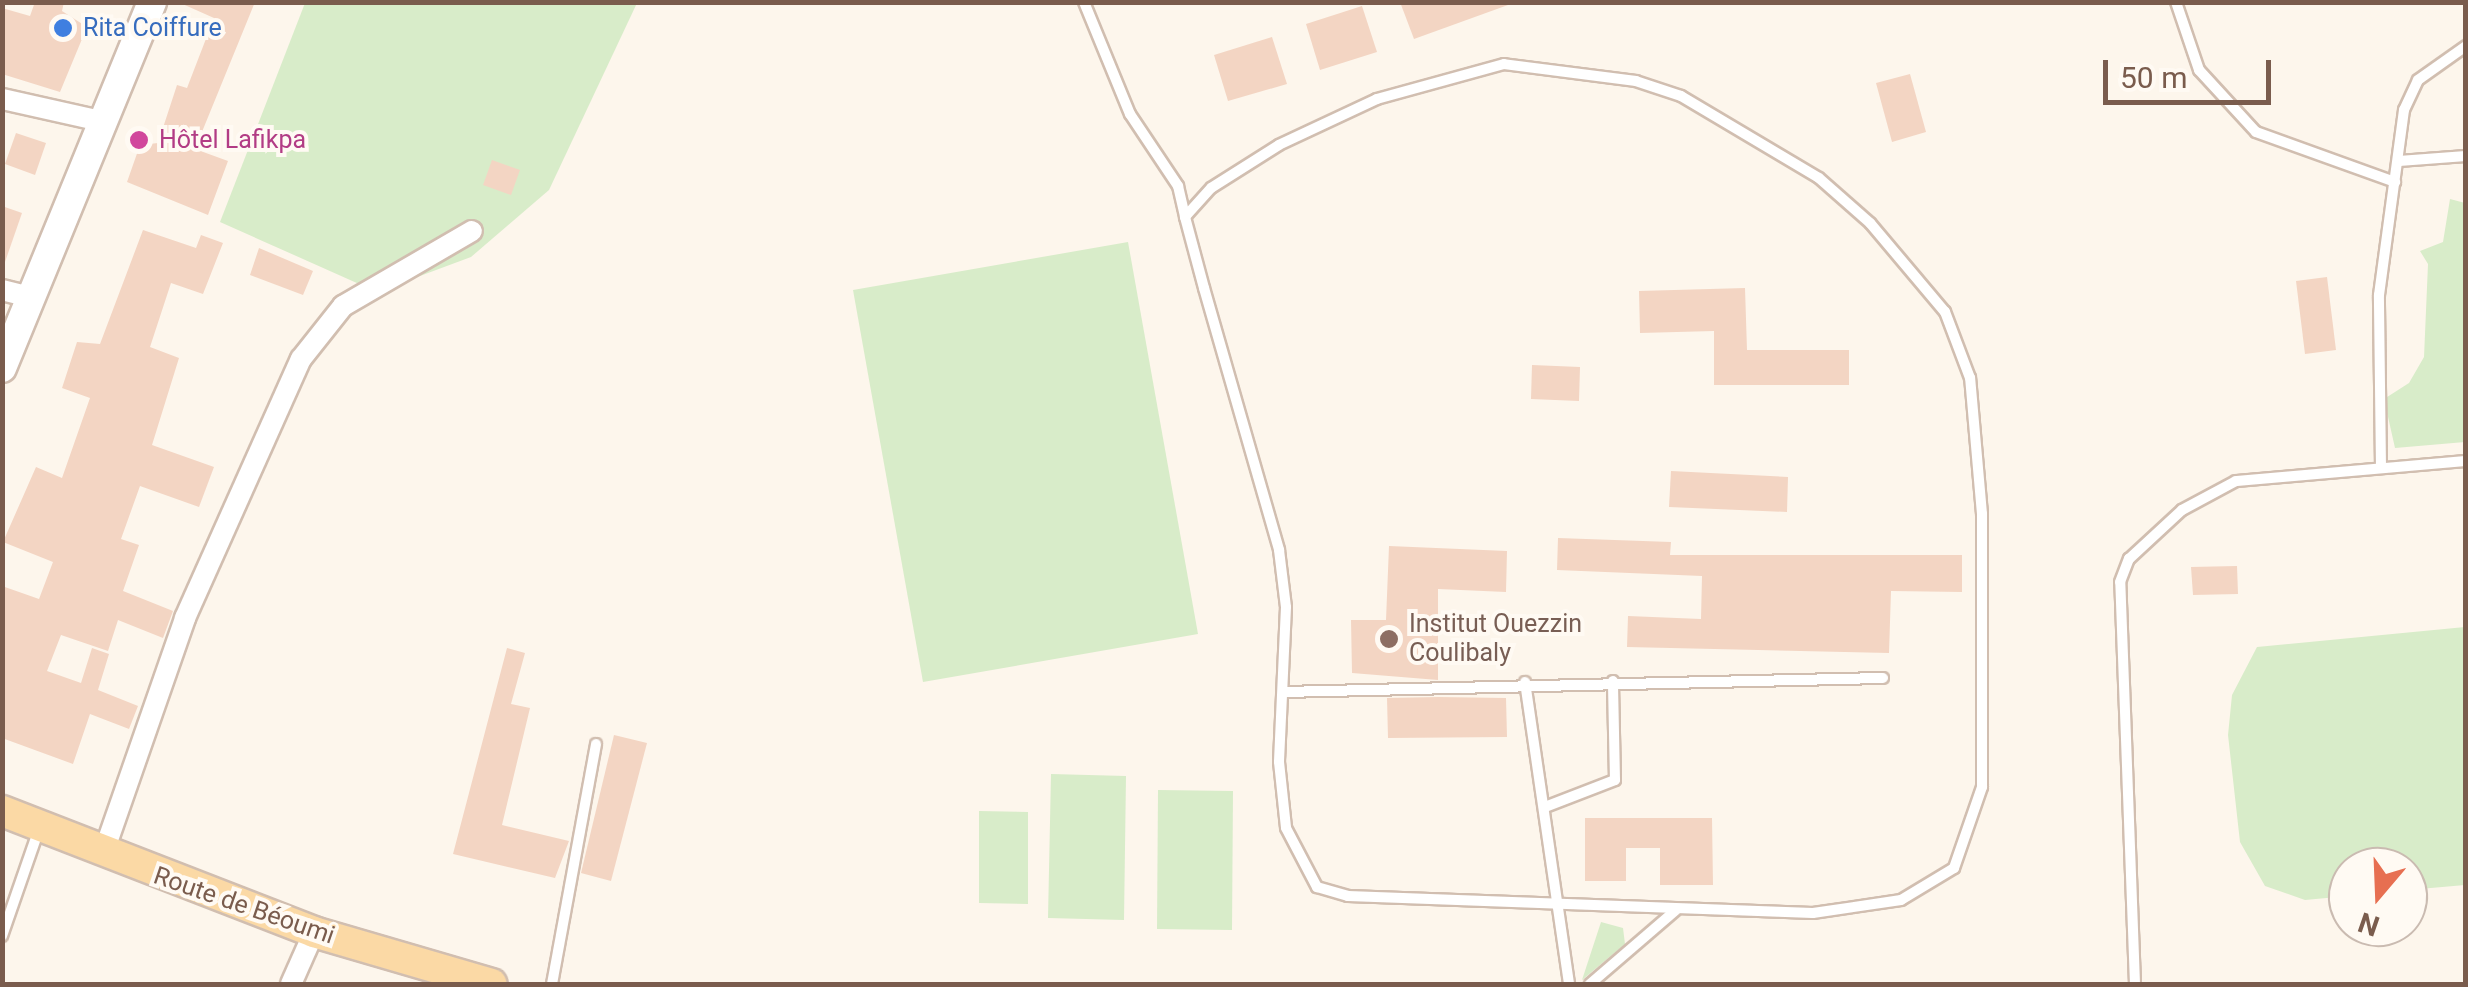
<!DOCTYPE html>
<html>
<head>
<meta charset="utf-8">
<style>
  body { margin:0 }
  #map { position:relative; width:2468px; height:987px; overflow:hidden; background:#fdf6ec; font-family:Roboto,sans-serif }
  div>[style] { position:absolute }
  .green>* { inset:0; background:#d8ecc9 }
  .building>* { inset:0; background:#f3d5c3 }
  .roads { filter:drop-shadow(2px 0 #d1beb0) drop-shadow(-2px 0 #d1beb0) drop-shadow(0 2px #d1beb0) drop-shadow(0 -2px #d1beb0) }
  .lane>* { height:10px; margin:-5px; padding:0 5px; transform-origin:5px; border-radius:5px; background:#fff }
  .street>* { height:20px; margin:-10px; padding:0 10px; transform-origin:10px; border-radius:10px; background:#fff }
  .secondary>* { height:28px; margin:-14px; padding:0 14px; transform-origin:14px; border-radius:14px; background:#fff }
  .primary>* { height:30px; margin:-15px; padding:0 15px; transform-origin:15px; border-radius:15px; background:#fbd9a5 }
  .dots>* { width:28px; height:28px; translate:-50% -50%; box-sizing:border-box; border:5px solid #fffaf3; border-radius:50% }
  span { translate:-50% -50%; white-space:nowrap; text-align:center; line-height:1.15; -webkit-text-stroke:8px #fffaf3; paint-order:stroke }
  .shop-label { font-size:25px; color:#366cbe }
  .left { translate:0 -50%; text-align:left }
  .hotel-label { font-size:25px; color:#b23c85 }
  .education-label { font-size:25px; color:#785e54 }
  .street-label { font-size:25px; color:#7a5c4d }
  .frame { position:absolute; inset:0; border:5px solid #7a5c4d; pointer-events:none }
  .north { position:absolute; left:2328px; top:847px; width:100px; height:100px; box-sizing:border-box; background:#fffaf3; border:2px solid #cabbb1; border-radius:50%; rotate:199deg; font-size:28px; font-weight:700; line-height:40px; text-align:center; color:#7a5c4d }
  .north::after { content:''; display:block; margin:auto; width:35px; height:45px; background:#e76f51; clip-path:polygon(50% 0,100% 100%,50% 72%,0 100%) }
  .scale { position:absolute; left:2103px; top:60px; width:168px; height:45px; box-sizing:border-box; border:5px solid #7a5c4d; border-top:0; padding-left:12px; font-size:30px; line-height:35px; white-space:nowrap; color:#7a5c4d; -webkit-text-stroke:8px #fffaf3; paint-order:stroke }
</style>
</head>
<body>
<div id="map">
  <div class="green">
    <i style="clip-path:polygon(305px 3px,637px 3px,549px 190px,471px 257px,377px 292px,220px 222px)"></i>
    <i style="clip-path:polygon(2450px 199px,2465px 203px,2465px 442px,2395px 448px,2384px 399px,2409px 383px,2424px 357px,2428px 264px,2420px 251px,2443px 242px)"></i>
    <i style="clip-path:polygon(1128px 242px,1198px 634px,923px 682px,853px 290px)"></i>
    <i style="clip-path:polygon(2465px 627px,2465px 885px,2408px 890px,2408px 867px,2348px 867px,2348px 896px,2305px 900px,2265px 886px,2240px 842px,2228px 735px,2232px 695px,2257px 647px)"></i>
    <i style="clip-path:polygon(1051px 774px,1126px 776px,1124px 920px,1048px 918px)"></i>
    <i style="clip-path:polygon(1158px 790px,1233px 791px,1232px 930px,1157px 929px)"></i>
    <i style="clip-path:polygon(979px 811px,1028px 812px,1028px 904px,979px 903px)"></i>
    <i style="clip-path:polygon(1601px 922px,1623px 928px,1625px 944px,1582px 980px)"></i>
  </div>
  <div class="building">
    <i style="clip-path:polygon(35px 2px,64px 2px,62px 11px,87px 27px,60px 92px,2px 74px,2px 8px,30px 16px)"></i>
    <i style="clip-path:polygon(178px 2px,255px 2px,195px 149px,228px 161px,208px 215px,127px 182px,140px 145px,158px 143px,177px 85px,187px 88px,214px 18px)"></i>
    <i style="clip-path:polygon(1400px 2px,1507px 2px,1508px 5px,1414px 39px)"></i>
    <i style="clip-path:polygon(1362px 6px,1377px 52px,1320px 70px,1306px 24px)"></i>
    <i style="clip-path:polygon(1272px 37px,1287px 84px,1228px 101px,1214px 55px)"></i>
    <i style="clip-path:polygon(1910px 74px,1926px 132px,1892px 142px,1876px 83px)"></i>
    <i style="clip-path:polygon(16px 133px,46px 143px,35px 175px,5px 164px)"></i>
    <i style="clip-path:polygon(492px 160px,520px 170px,511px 195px,483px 185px)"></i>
    <i style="clip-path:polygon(2px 206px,22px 213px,5px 262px,2px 261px)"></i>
    <i style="clip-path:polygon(143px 230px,196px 248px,201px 235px,223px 243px,203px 294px,171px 283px,150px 347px,179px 358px,152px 445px,214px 467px,199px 507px,140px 486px,121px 539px,139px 545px,123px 591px,173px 611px,163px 638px,118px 620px,108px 651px,61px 635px,47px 671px,81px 683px,92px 648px,109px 654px,98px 690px,138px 706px,129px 729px,90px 714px,73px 764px,2px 738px,2px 586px,39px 599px,53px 562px,3px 542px,36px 467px,62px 478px,90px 398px,62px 388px,77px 342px,100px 344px)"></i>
    <i style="clip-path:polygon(259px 248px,313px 271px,303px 295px,250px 275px)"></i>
    <i style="clip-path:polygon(2327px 277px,2336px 350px,2305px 354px,2296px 281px)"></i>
    <i style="clip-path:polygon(1745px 288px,1747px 350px,1849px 350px,1849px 385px,1714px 385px,1714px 331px,1640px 333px,1639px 291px)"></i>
    <i style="clip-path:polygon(1532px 365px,1580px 367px,1579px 401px,1531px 399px)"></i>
    <i style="clip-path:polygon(1671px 471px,1788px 477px,1787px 512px,1669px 507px)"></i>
    <i style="clip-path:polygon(1558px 538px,1671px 542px,1670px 555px,1962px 555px,1962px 592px,1891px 591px,1889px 653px,1627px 647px,1628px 616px,1701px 619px,1702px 576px,1557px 570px)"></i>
    <i style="clip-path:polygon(1389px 546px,1507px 551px,1506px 592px,1438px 589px,1438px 680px,1352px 673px,1351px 620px,1386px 620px)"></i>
    <i style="clip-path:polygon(2237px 566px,2238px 594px,2193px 595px,2191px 567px)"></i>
    <i style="clip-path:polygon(507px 648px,525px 653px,511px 704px,530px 708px,502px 825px,569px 841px,555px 878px,453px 854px)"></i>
    <i style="clip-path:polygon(1438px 697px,1506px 698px,1507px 737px,1388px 738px,1387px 698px)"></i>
    <i style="clip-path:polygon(614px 735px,647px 743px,611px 881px,581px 873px)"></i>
    <i style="clip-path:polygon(1585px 818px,1712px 818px,1713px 885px,1660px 885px,1660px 848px,1626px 848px,1626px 881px,1585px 881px)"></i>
  </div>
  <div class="roads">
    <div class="lane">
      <i style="left:1084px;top:2px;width:121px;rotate:67.7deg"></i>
      <i style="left:1130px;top:114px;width:87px;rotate:56.3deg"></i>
      <i style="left:1178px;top:186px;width:32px;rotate:77deg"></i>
      <i style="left:1185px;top:217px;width:73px;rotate:75deg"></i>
      <i style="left:1204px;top:288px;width:273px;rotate:74deg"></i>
      <i style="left:1279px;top:550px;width:57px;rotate:83deg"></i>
      <i style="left:1286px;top:607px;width:155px;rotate:92.6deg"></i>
      <i style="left:1279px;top:762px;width:66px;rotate:83.9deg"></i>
      <i style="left:1286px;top:828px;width:67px;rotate:62.3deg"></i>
      <i style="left:1317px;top:887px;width:32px;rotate:16deg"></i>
      <i style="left:1348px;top:896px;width:465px;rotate:2.1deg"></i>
      <i style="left:1813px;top:913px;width:89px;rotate:-8.4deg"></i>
      <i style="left:1901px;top:900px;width:62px;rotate:-31.1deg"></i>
      <i style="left:1954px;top:868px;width:86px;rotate:-70.9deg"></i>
      <i style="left:1982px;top:787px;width:273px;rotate:-90deg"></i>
      <i style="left:1982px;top:514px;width:137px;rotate:-95deg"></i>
      <i style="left:1970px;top:378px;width:71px;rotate:-110.7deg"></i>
      <i style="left:1945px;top:312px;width:116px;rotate:-130.1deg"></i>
      <i style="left:1870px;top:223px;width:68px;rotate:-138.6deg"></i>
      <i style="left:1819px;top:178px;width:161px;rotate:-149.3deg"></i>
      <i style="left:1681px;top:96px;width:47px;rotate:-161.6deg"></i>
      <i style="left:1636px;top:81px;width:133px;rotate:-172.7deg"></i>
      <i style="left:1504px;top:64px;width:132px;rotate:164.6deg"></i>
      <i style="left:1377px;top:99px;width:108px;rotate:154.9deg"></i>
      <i style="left:1279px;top:145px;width:80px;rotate:147.7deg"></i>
      <i style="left:1211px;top:188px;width:39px;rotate:132deg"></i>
      <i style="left:2176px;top:2px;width:72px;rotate:71.3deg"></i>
      <i style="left:2199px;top:70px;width:84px;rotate:47.4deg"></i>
      <i style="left:2256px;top:132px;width:148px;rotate:19.8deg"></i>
      <i style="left:2399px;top:161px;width:67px;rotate:-4.3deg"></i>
      <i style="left:2381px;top:468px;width:173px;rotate:-90.7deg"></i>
      <i style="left:2379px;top:295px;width:187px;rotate:-82.3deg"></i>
      <i style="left:2404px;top:110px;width:33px;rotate:-65deg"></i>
      <i style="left:2418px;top:80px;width:59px;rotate:-35.3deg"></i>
      <i style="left:1525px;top:682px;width:305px;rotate:81.7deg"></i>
      <i style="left:1283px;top:692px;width:600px;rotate:-1.34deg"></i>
      <i style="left:1545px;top:807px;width:75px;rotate:-21.1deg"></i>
      <i style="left:1615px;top:780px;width:99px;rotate:-91.2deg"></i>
      <i style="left:2px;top:936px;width:113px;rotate:-70.9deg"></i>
      <i style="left:552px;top:984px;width:244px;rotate:-79.6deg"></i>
      <i style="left:1590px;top:984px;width:113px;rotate:-40.7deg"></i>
      <i style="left:2135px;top:984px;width:402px;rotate:-92.1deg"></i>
      <i style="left:2120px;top:582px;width:25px;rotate:-69deg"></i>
      <i style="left:2129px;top:559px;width:72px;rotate:-42.8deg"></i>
      <i style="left:2182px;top:510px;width:61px;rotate:-28.2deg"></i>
      <i style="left:2236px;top:481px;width:231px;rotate:-5deg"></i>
    </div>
    <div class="street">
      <i style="left:2px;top:99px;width:106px;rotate:12.6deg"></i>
      <i style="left:2px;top:290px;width:30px;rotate:14deg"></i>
      <i style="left:103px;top:854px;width:250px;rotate:-70.8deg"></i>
      <i style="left:185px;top:618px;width:284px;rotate:-65.9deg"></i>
      <i style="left:301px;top:359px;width:68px;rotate:-51.6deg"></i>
      <i style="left:343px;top:306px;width:149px;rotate:-30.2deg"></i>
      <i style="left:291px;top:984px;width:57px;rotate:-66.1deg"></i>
    </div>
    <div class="secondary">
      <i style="left:2px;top:368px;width:396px;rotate:-67.7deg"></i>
    </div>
    <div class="primary">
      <i style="left:2px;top:811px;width:335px;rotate:21.2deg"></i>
      <i style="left:314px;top:932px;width:185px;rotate:16.3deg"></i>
    </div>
  </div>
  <div class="dots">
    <i style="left:63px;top:28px;background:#3f7fe0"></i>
    <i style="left:139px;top:140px;background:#d1479c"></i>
    <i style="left:1389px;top:639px;background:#8d6e63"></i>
  </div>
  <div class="shop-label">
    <span class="left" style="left:83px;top:28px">Rita Coiffure</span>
  </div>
  <div class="hotel-label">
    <span class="left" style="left:159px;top:140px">Hôtel Lafikpa</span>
  </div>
  <div class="education-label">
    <span class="left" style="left:1409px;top:639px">Institut Ouezzin<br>Coulibaly</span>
  </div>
  <div class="street-label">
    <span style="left:244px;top:906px;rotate:19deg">Route de Béoumi</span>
  </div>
  <div class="frame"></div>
  <div class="north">N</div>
  <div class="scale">50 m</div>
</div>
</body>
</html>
